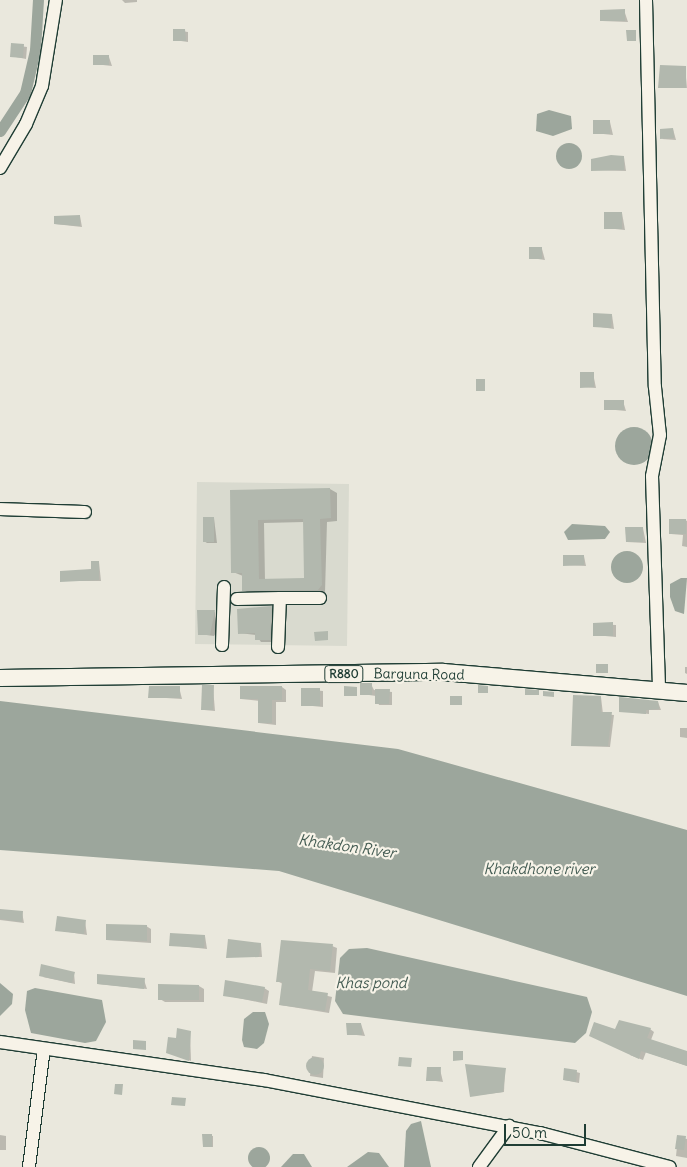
<!DOCTYPE html>
<html>
<head>
<meta charset="utf-8">
<style>
  body { margin:0 }
  #map { position:relative; width:687px; height:1167px; overflow:hidden; background:#eae8dd; font-family:Delius,sans-serif }
  div>[style] { position:absolute }
  .built>* { inset:0; background:#d9dacf }
  .water>* { inset:0; background:#9ca69c }
  .round { border-radius:50% }
  .shadow>* { inset:0; background:#0003 }
  .canal>* { height:11px; margin:-5.5px; padding:0 5.5px; transform-origin:5.5px; border-radius:5.5px; background:#9ca69c }
  .building>* { inset:0; background:#b2b8ae }
  .roads { filter:drop-shadow(1px 0 #1f3d34) drop-shadow(-1px 0 #1f3d34) drop-shadow(0 1px #1f3d34) drop-shadow(0 -1px #1f3d34) }
  .minor>* { height:12px; margin:-6px; padding:0 6px; transform-origin:6px; border-radius:6px; background:#f7f3e8 }
  .major>* { height:16px; margin:-8px; padding:0 8px; transform-origin:8px; border-radius:8px; background:#f7f3e8 }
  span { translate:-50% -50%; white-space:nowrap; text-align:center; line-height:1.15; -webkit-text-stroke:4.5px #f7f3e8; paint-order:stroke }
  .shield-label span { padding:1px 4px; background:#f7f3e8; border:1px solid; border-radius:4px; -webkit-text-stroke-width:0 }
  .shield-label { font-size:12px; color:#1f3d34; font-weight:700 }
  .street-label { font-size:14px; color:#1f3d34 }
  .water-label { font-size:15px; color:#445c53; font-style:italic }
  .scale { position:absolute; left:504px; top:1124px; width:82px; height:22px; box-sizing:border-box; border:2px solid #1f3d34; border-top:0; padding-left:6px; font-size:15px; line-height:18px; white-space:nowrap; color:#1f3d34; -webkit-text-stroke:4px #f7f3e8; paint-order:stroke }
</style>
</head>
<body>
<div id="map">
  <div class="built">
    <i style="clip-path:polygon(197px 482px,349px 484px,347px 646px,195px 644px)"></i>
  </div>
  <div class="water">
    <i style="clip-path:polygon(549px 110px,571px 116px,572px 129px,553px 136px,536px 131px,537px 114px)"></i>
    <i class="round" style="left:556px;top:143px;width:26px;height:26px"></i>
    <i class="round" style="left:615px;top:427px;width:38px;height:38px"></i>
    <i style="clip-path:polygon(572px 524px,605px 526px,610px 532px,605px 539px,568px 540px,564px 532px)"></i>
    <i class="round" style="left:611px;top:551px;width:32px;height:32px"></i>
    <i style="clip-path:polygon(681px 578px,687px 578px,684px 614px,675px 611px,670px 597px,670px 584px)"></i>
    <i style="clip-path:polygon(0 701px,398px 749px,687px 830px,687px 996px,279px 871px,0 850px)"></i>
    <i style="clip-path:polygon(367px 948px,587px 997px,592px 1012px,586px 1033px,575px 1043px,343px 1014px,335px 1001px,340px 958px,349px 949px)"></i>
    <i style="clip-path:polygon(0 983px,13px 994px,12px 1004px,0 1016px)"></i>
    <i style="clip-path:polygon(35px 988px,102px 1000px,106px 1022px,96px 1041px,85px 1043px,31px 1033px,25px 1010px,27px 991px)"></i>
    <i style="clip-path:polygon(253px 1012px,265px 1012px,269px 1024px,264px 1043px,257px 1049px,244px 1047px,242px 1040px,244px 1019px)"></i>
    <i style="clip-path:polygon(421px 1121px,431px 1167px,404px 1167px,406px 1131px,411px 1124px)"></i>
    <i class="round" style="left:248px;top:1147px;width:22px;height:22px"></i>
    <i style="clip-path:polygon(368px 1152px,379px 1153px,389px 1167px,347px 1167px)"></i>
    <i style="clip-path:polygon(293px 1154px,304px 1154px,312px 1167px,281px 1167px)"></i>
  </div>
  <div class="shadow">
    <i style="clip-path:polygon(122px 0,137px 0,137px 2px,125px 3px)"></i>
    <i style="clip-path:polygon(624px 10px,628px 22px,602px 21px)"></i>
    <i style="clip-path:polygon(174px 30px,188px 32px,188px 42px,174px 40px)"></i>
    <i style="clip-path:polygon(12px 45px,27px 47px,26px 59px,11px 56px)"></i>
    <i style="clip-path:polygon(109px 57px,112px 66px,94px 64px)"></i>
    <i style="clip-path:polygon(685px 67px,687px 88px,659px 87px)"></i>
    <i style="clip-path:polygon(610px 122px,613px 135px,594px 133px)"></i>
    <i style="clip-path:polygon(673px 129px,676px 140px,662px 139px)"></i>
    <i style="clip-path:polygon(624px 157px,626px 171px,593px 170px,593px 160px)"></i>
    <i style="clip-path:polygon(622px 213px,625px 230px,605px 228px)"></i>
    <i style="clip-path:polygon(80px 216px,82px 227px,55px 224px)"></i>
    <i style="clip-path:polygon(542px 249px,545px 260px,531px 258px)"></i>
    <i style="clip-path:polygon(612px 315px,614px 329px,594px 326px)"></i>
    <i style="clip-path:polygon(593px 373px,596px 388px,581px 387px)"></i>
    <i style="clip-path:polygon(623px 401px,626px 411px,605px 409px)"></i>
    <i style="clip-path:polygon(evenodd,330px 489px,337px 493px,337px 521px,327px 522px,325px 593px,250px 594px,244px 590px,243px 576px,233px 572px,231px 492px,330px 489px,304px 522px,305px 579px,265px 580px,264px 523px,304px 522px)"></i>
    <i style="clip-path:polygon(214px 518px,217px 543px,207px 543px,204px 541px)"></i>
    <i style="clip-path:polygon(685px 520px,687px 521px,687px 547px,682px 546px,683px 535px,671px 534px)"></i>
    <i style="clip-path:polygon(643px 528px,646px 543px,627px 542px)"></i>
    <i style="clip-path:polygon(584px 556px,586px 566px,564px 565px)"></i>
    <i style="clip-path:polygon(99px 562px,101px 581px,61px 581px,92px 570px)"></i>
    <i style="clip-path:polygon(271px 608px,275px 610px,274px 642px,261px 642px,256px 635px,239px 633px)"></i>
    <i style="clip-path:polygon(215px 611px,217px 631px,214px 636px,199px 634px)"></i>
    <i style="clip-path:polygon(594px 624px,616px 625px,616px 637px,594px 635px)"></i>
    <i style="clip-path:polygon(685px 667px,687px 667px,687px 674px,685px 673px)"></i>
    <i style="clip-path:polygon(371px 684px,374px 690px,392px 692px,392px 705px,379px 705px,376px 696px,362px 694px)"></i>
    <i style="clip-path:polygon(179px 687px,182px 699px,150px 697px)"></i>
    <i style="clip-path:polygon(213px 687px,215px 711px,204px 710px,202px 709px)"></i>
    <i style="clip-path:polygon(282px 687px,286px 690px,286px 702px,276px 702px,276px 725px,259px 723px,260px 701px,241px 699px)"></i>
    <i style="clip-path:polygon(303px 689px,323px 691px,323px 707px,302px 705px)"></i>
    <i style="clip-path:polygon(601px 697px,603px 714px,614px 715px,610px 747px,575px 746px)"></i>
    <i style="clip-path:polygon(658px 702px,661px 710px,649px 710px,649px 714px,620px 711px)"></i>
    <i style="clip-path:polygon(680px 728px,687px 728px,687px 738px,680px 737px)"></i>
    <i style="clip-path:polygon(0 910px,22px 912px,24px 923px,0 920px)"></i>
    <i style="clip-path:polygon(85px 921px,87px 935px,56px 930px)"></i>
    <i style="clip-path:polygon(146px 926px,151px 929px,151px 943px,107px 940px)"></i>
    <i style="clip-path:polygon(205px 936px,207px 949px,171px 945px)"></i>
    <i style="clip-path:polygon(261px 944px,262px 957px,227px 957px)"></i>
    <i style="clip-path:polygon(332px 946px,337px 948px,335px 973px,315px 971px,312px 992px,332px 997px,329px 1013px,280px 1005px,283px 984px,277px 981px)"></i>
    <i style="clip-path:polygon(74px 973px,75px 984px,43px 977px)"></i>
    <i style="clip-path:polygon(144px 980px,147px 989px,98px 984px)"></i>
    <i style="clip-path:polygon(160px 986px,199px 986px,204px 989px,204px 1002px,165px 1002px,160px 999px)"></i>
    <i style="clip-path:polygon(264px 988px,269px 991px,267px 1004px,224px 995px)"></i>
    <i style="clip-path:polygon(361px 1024px,365px 1036px,348px 1034px)"></i>
    <i style="clip-path:polygon(650px 1029px,654px 1032px,651px 1040px,687px 1053px,687px 1066px,646px 1052px,643px 1060px,630px 1055px)"></i>
    <i style="clip-path:polygon(190px 1032px,191px 1061px,169px 1053px,177px 1039px)"></i>
    <i style="clip-path:polygon(312px 1056px,324px 1058px,323px 1078px,310px 1076px)"></i>
    <i style="clip-path:polygon(440px 1069px,443px 1082px,428px 1080px)"></i>
    <i style="clip-path:polygon(505px 1069px,504px 1092px,471px 1096px)"></i>
    <i style="clip-path:polygon(565px 1069px,580px 1073px,579px 1083px,564px 1080px)"></i>
    <i style="clip-path:polygon(0 1135px,6px 1136px,6px 1150px,0 1150px)"></i>
    <i style="clip-path:polygon(204px 1135px,213px 1136px,213px 1147px,204px 1147px)"></i>
    <i style="clip-path:polygon(678px 1137px,687px 1139px,687px 1158px,676px 1156px)"></i>
  </div>
  <div class="canal">
    <i style="left:0;top:131px;width:45px;rotate:-56.7deg"></i>
    <i style="left:25px;top:93px;width:44px;rotate:-76.9deg"></i>
    <i style="left:35px;top:50px;width:50px;rotate:-86.6deg"></i>
  </div>
  <div class="building">
    <i style="clip-path:polygon(625px 9px,625px 21px,600px 21px,600px 10px)"></i>
    <i style="clip-path:polygon(173px 29px,185px 29px,186px 41px,173px 41px)"></i>
    <i style="clip-path:polygon(626px 30px,636px 30px,636px 41px,627px 41px)"></i>
    <i style="clip-path:polygon(11px 43px,24px 44px,23px 58px,10px 57px)"></i>
    <i style="clip-path:polygon(93px 55px,109px 55px,109px 65px,93px 65px)"></i>
    <i style="clip-path:polygon(660px 65px,686px 66px,686px 88px,658px 88px)"></i>
    <i style="clip-path:polygon(593px 120px,610px 120px,610px 134px,593px 134px)"></i>
    <i style="clip-path:polygon(673px 128px,674px 138px,660px 139px,660px 129px)"></i>
    <i style="clip-path:polygon(611px 155px,624px 156px,624px 170px,591px 171px,591px 159px)"></i>
    <i style="clip-path:polygon(604px 212px,622px 212px,622px 229px,604px 229px)"></i>
    <i style="clip-path:polygon(80px 215px,80px 226px,54px 224px,54px 216px)"></i>
    <i style="clip-path:polygon(529px 247px,542px 247px,542px 259px,529px 259px)"></i>
    <i style="clip-path:polygon(593px 313px,612px 314px,611px 328px,593px 327px)"></i>
    <i style="clip-path:polygon(580px 372px,594px 372px,594px 387px,580px 388px)"></i>
    <i style="clip-path:polygon(476px 379px,485px 379px,485px 391px,476px 391px)"></i>
    <i style="clip-path:polygon(604px 400px,624px 400px,624px 410px,604px 410px)"></i>
    <i style="clip-path:polygon(evenodd,330px 488px,331px 518px,320px 519px,322px 585px,318px 590px,242px 591px,242px 573px,231px 573px,230px 490px,330px 488px,303px 519px,304px 578px,259px 579px,258px 520px,303px 519px)"></i>
    <i style="clip-path:polygon(203px 517px,214px 517px,214px 542px,203px 542px)"></i>
    <i style="clip-path:polygon(669px 519px,686px 519px,686px 534px,669px 534px)"></i>
    <i style="clip-path:polygon(625px 527px,643px 527px,643px 542px,626px 542px)"></i>
    <i style="clip-path:polygon(563px 555px,584px 555px,584px 565px,563px 566px)"></i>
    <i style="clip-path:polygon(91px 561px,99px 561px,99px 580px,60px 582px,60px 571px,91px 569px)"></i>
    <i style="clip-path:polygon(272px 606px,270px 640px,255px 640px,255px 633px,238px 634px,237px 609px)"></i>
    <i style="clip-path:polygon(197px 610px,215px 610px,210px 635px,198px 635px)"></i>
    <i style="clip-path:polygon(613px 622px,613px 636px,593px 636px,593px 623px)"></i>
    <i style="clip-path:polygon(328px 631px,328px 640px,315px 641px,314px 632px)"></i>
    <i style="clip-path:polygon(596px 664px,608px 664px,608px 673px,596px 673px)"></i>
    <i style="clip-path:polygon(360px 683px,372px 683px,372px 695px,360px 695px)"></i>
    <i style="clip-path:polygon(202px 685px,214px 685px,213px 710px,201px 710px)"></i>
    <i style="clip-path:polygon(478px 685px,488px 686px,488px 693px,478px 693px)"></i>
    <i style="clip-path:polygon(149px 686px,180px 686px,180px 698px,148px 698px)"></i>
    <i style="clip-path:polygon(240px 686px,282px 686px,282px 700px,272px 700px,272px 723px,258px 723px,258px 699px,240px 699px)"></i>
    <i style="clip-path:polygon(344px 686px,357px 687px,357px 696px,344px 696px)"></i>
    <i style="clip-path:polygon(301px 688px,320px 688px,320px 706px,301px 706px)"></i>
    <i style="clip-path:polygon(375px 689px,390px 689px,389px 704px,375px 704px)"></i>
    <i style="clip-path:polygon(525px 689px,539px 690px,539px 695px,525px 695px)"></i>
    <i style="clip-path:polygon(543px 691px,554px 692px,554px 697px,543px 696px)"></i>
    <i style="clip-path:polygon(573px 695px,601px 696px,601px 712px,612px 712px,608px 746px,571px 746px)"></i>
    <i style="clip-path:polygon(450px 696px,462px 696px,462px 705px,450px 705px)"></i>
    <i style="clip-path:polygon(619px 697px,658px 701px,659px 709px,646px 710px,646px 714px,619px 712px)"></i>
    <i style="clip-path:polygon(0 909px,23px 911px,22px 922px,0 919px)"></i>
    <i style="clip-path:polygon(57px 916px,86px 920px,84px 934px,55px 931px)"></i>
    <i style="clip-path:polygon(106px 924px,147px 925px,147px 941px,106px 940px)"></i>
    <i style="clip-path:polygon(170px 933px,205px 935px,204px 948px,169px 946px)"></i>
    <i style="clip-path:polygon(228px 939px,261px 943px,259px 957px,226px 958px)"></i>
    <i style="clip-path:polygon(281px 940px,333px 944px,330px 971px,310px 969px,308px 990px,328px 993px,325px 1011px,279px 1005px,282px 982px,276px 982px)"></i>
    <i style="clip-path:polygon(41px 964px,75px 972px,72px 983px,39px 976px)"></i>
    <i style="clip-path:polygon(97px 974px,145px 978px,144px 989px,97px 984px)"></i>
    <i style="clip-path:polygon(225px 980px,265px 987px,262px 1002px,223px 996px)"></i>
    <i style="clip-path:polygon(158px 984px,199px 985px,199px 1000px,158px 1000px)"></i>
    <i style="clip-path:polygon(619px 1020px,651px 1028px,647px 1038px,687px 1051px,687px 1066px,641px 1051px,639px 1059px,589px 1036px,594px 1022px,615px 1029px)"></i>
    <i style="clip-path:polygon(346px 1023px,361px 1023px,362px 1035px,347px 1035px)"></i>
    <i style="clip-path:polygon(177px 1028px,191px 1031px,189px 1061px,166px 1053px,168px 1037px,176px 1038px)"></i>
    <i style="clip-path:polygon(133px 1040px,146px 1041px,146px 1050px,133px 1049px)"></i>
    <i style="clip-path:polygon(453px 1051px,463px 1051px,463px 1060px,453px 1061px)"></i>
    <i class="round" style="left:306px;top:1057px;width:18px;height:18px"></i>
    <i style="clip-path:polygon(399px 1057px,412px 1058px,411px 1067px,398px 1066px)"></i>
    <i style="clip-path:polygon(465px 1064px,506px 1068px,503px 1092px,470px 1097px)"></i>
    <i style="clip-path:polygon(427px 1067px,441px 1067px,440px 1081px,426px 1081px)"></i>
    <i style="clip-path:polygon(564px 1068px,577px 1070px,576px 1082px,563px 1080px)"></i>
    <i style="clip-path:polygon(115px 1084px,123px 1084px,122px 1095px,114px 1094px)"></i>
    <i style="clip-path:polygon(172px 1097px,186px 1098px,185px 1106px,171px 1105px)"></i>
    <i style="clip-path:polygon(202px 1134px,212px 1134px,212px 1147px,203px 1147px)"></i>
    <i style="clip-path:polygon(677px 1135px,686px 1136px,684px 1150px,675px 1149px)"></i>
  </div>
  <div class="roads">
    <div class="minor">
      <i style="left:646px;top:0;width:387px;rotate:88.7deg"></i>
      <i style="left:655px;top:387px;width:48px;rotate:84.1deg"></i>
      <i style="left:660px;top:435px;width:42px;rotate:101deg"></i>
      <i style="left:652px;top:476px;width:215px;rotate:88.1deg"></i>
      <i style="left:0;top:168px;width:51px;rotate:-59.4deg"></i>
      <i style="left:26px;top:124px;width:41px;rotate:-67.2deg"></i>
      <i style="left:42px;top:86px;width:87px;rotate:-80.8deg"></i>
      <i style="left:0;top:509px;width:85px;rotate:2deg"></i>
      <i style="left:237px;top:599px;width:43px;rotate:-1.3deg"></i>
      <i style="left:222px;top:645px;width:58px;rotate:-88deg"></i>
      <i style="left:278px;top:647px;width:49px;rotate:-87.7deg"></i>
      <i style="left:280px;top:598px;width:40px"></i>
      <i style="left:0;top:1042px;width:267px;rotate:8.2deg"></i>
      <i style="left:264px;top:1080px;width:281px;rotate:10.9deg"></i>
      <i style="left:540px;top:1133px;width:134px;rotate:14.7deg"></i>
      <i style="left:29px;top:1167px;width:119px;rotate:-82.8deg"></i>
      <i style="left:479px;top:1167px;width:51px;rotate:-53.8deg"></i>
    </div>
    <div class="major">
      <i style="left:0;top:678px;width:443px;rotate:-0.8deg"></i>
      <i style="left:443px;top:672px;width:245px;rotate:4.9deg"></i>
    </div>
  </div>
  <div class="shield-label">
    <span style="left:344px;top:674px">R880</span>
  </div>
  <div class="street-label">
    <span style="left:419px;top:674px;rotate:1deg">Barguna Road</span>
  </div>
  <div class="water-label">
    <span style="left:347px;top:846px;rotate:8deg">Khakdon River</span>
    <span style="left:539px;top:869px">Khakdhone river</span>
    <span style="left:371px;top:983px">Khas pond</span>
  </div>
  <div class="scale">50 m</div>
</div>
</body>
</html>
